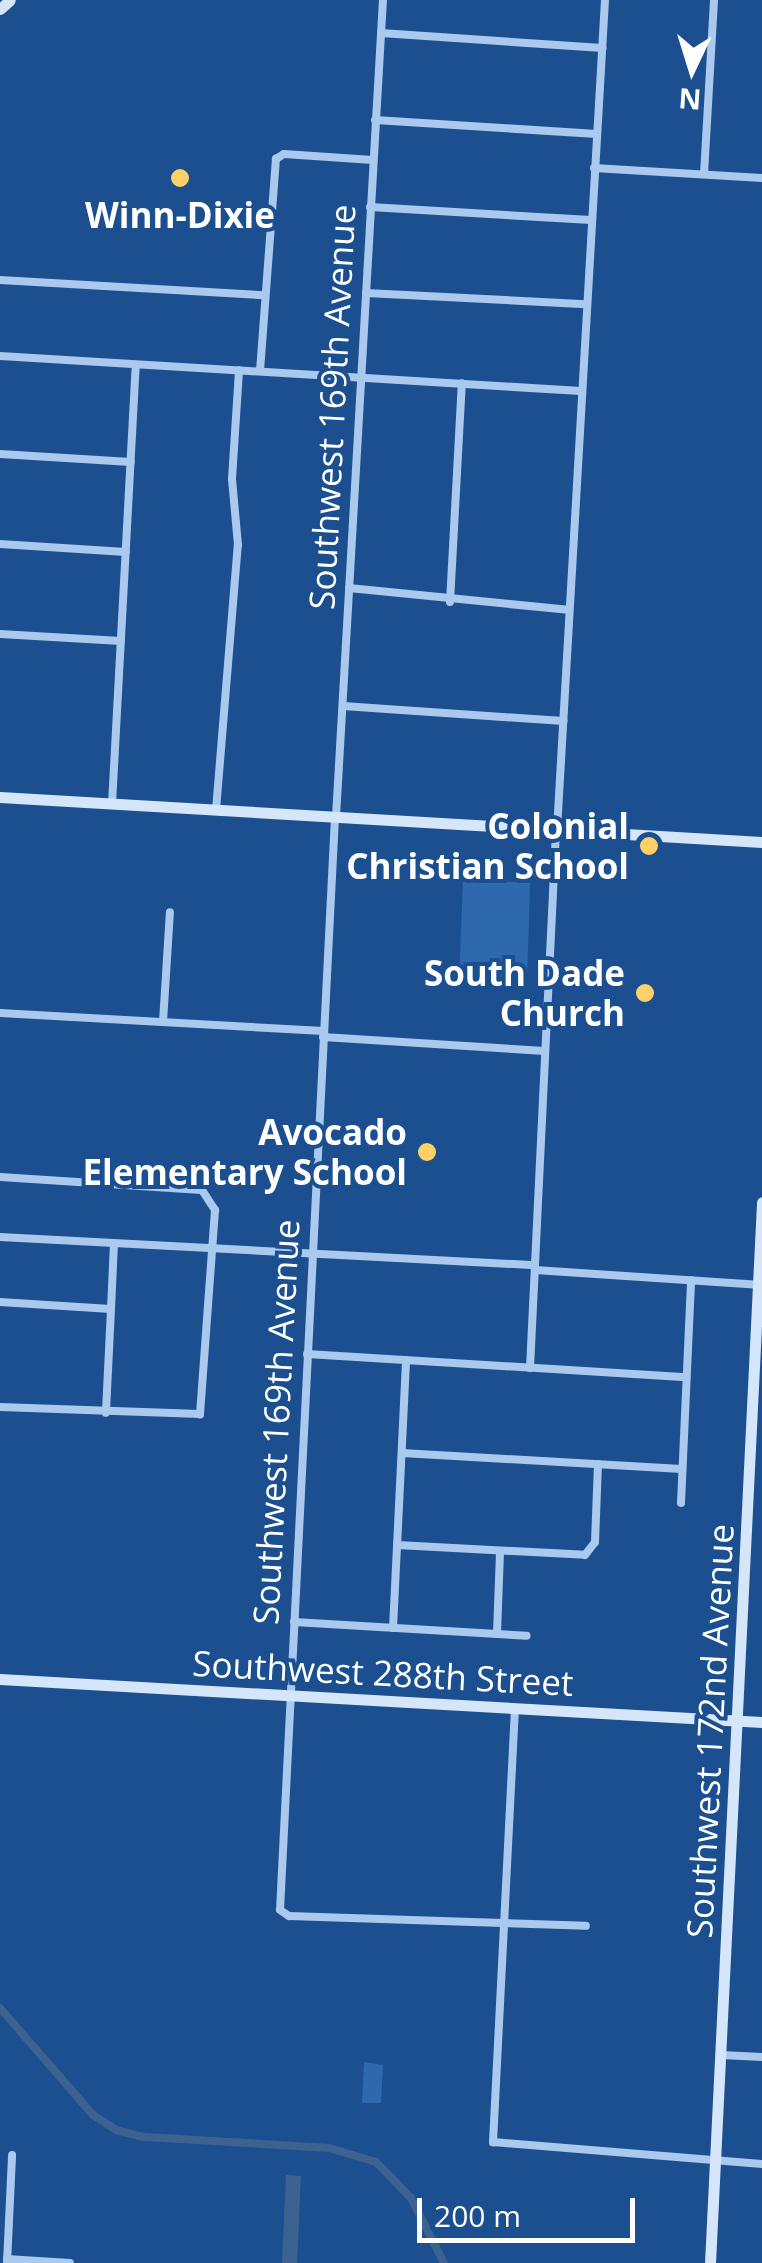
<!DOCTYPE html>
<html>
<head>
<meta charset="utf-8">
<style>
  body { margin:0 }
  #map { position:relative; width:762px; height:2263px; overflow:hidden; background:#1b4f8f; font-family:"Open Sans",sans-serif }
  div>[style] { position:absolute }
  .green>* { inset:0; background:#2e69ad }
  .water>* { inset:0; background:#3c6290 }
  .canal>* { height:8px; margin:-4px; padding:0 4px; transform-origin:4px; border-radius:4px; background:#3c6290 }
  .street>* { height:8px; margin:-4px; padding:0 4px; transform-origin:4px; border-radius:4px; background:#a9c9ee }
  .secondary>* { height:11px; margin:-5.5px; padding:0 5.5px; transform-origin:5.5px; border-radius:5.5px; background:#d6e6fa }
  .dots>* { width:28px; height:28px; translate:-50% -50%; box-sizing:border-box; border:5px solid #1b4f8f; border-radius:50% }
  span { translate:-50% -50%; white-space:nowrap; text-align:center; line-height:1.15; -webkit-text-stroke:8px #1b4f8f; paint-order:stroke }
  .poi-label { font-size:35px; color:#fff; font-weight:700 }
  .right { translate:-100% -50%; text-align:right }
  .street-label { font-size:35px; color:#fff }
  .north { position:absolute; left:642px; top:20px; width:100px; height:100px; -webkit-text-stroke:8px #1b4f8f; paint-order:stroke; rotate:184deg; font-size:28px; font-weight:700; line-height:40px; text-align:center; color:#fff }
  .north::after { content:''; display:block; margin:auto; width:35px; height:45px; background:#fff; clip-path:polygon(50% 0,100% 100%,50% 72%,0 100%) }
  .scale { position:absolute; left:417px; top:2198px; width:218px; height:45px; box-sizing:border-box; border:5px solid #fff; border-top:0; padding-left:12px; font-size:30px; line-height:35px; white-space:nowrap; color:#fff; -webkit-text-stroke:8px #1b4f8f; paint-order:stroke }
</style>
</head>
<body>
<div id="map">
  <div class="green">
    <i style="clip-path:polygon(463px 880px,530px 883px,527px 983px,459px 981px)"></i>
    <i style="clip-path:polygon(364px 2062px,383px 2065px,381px 2103px,362px 2103px)"></i>
  </div>
  <div class="water">
    <i style="clip-path:polygon(286px 2175px,301px 2176px,297px 2263px,282px 2263px)"></i>
  </div>
  <div class="canal">
    <i style="left:0;top:2008px;width:142px;rotate:49deg"></i>
    <i style="left:93px;top:2115px;width:27px;rotate:33deg"></i>
    <i style="left:116px;top:2130px;width:30px;rotate:14deg"></i>
    <i style="left:145px;top:2137px;width:184px;rotate:3.4deg"></i>
    <i style="left:329px;top:2148px;width:49px;rotate:16.6deg"></i>
    <i style="left:376px;top:2162px;width:50px;rotate:45.8deg"></i>
    <i style="left:411px;top:2198px;width:73px;rotate:63.1deg"></i>
  </div>
  <div class="street">
    <i style="left:381px;top:33px;width:222px;rotate:3.9deg"></i>
    <i style="left:375px;top:120px;width:222px;rotate:3.6deg"></i>
    <i style="left:594px;top:168px;width:168px;rotate:3.4deg"></i>
    <i style="left:704px;top:174px;width:174px;rotate:-86.7deg"></i>
    <i style="left:370px;top:207px;width:221px;rotate:3.4deg"></i>
    <i style="left:0;top:280px;width:264px;rotate:3.3deg"></i>
    <i style="left:366px;top:293px;width:220px;rotate:2.9deg"></i>
    <i style="left:0;top:356px;width:582px;rotate:3.45deg"></i>
    <i style="left:260px;top:371px;width:213px;rotate:-85.7deg"></i>
    <i style="left:276px;top:159px;width:9px;rotate:-32deg"></i>
    <i style="left:284px;top:154px;width:89px;rotate:3.9deg"></i>
    <i style="left:0;top:454px;width:131px;rotate:3.5deg"></i>
    <i style="left:0;top:544px;width:126px;rotate:3.6deg"></i>
    <i style="left:349px;top:588px;width:220px;rotate:5.7deg"></i>
    <i style="left:450px;top:602px;width:219px;rotate:-86.9deg"></i>
    <i style="left:0;top:634px;width:121px;rotate:3.3deg"></i>
    <i style="left:343px;top:706px;width:221px;rotate:3.9deg"></i>
    <i style="left:112px;top:804px;width:440px;rotate:-86.9deg"></i>
    <i style="left:216px;top:810px;width:266px;rotate:-85.3deg"></i>
    <i style="left:238px;top:545px;width:66px;rotate:-95.2deg"></i>
    <i style="left:232px;top:479px;width:109px;rotate:-86.3deg"></i>
    <i style="left:335px;top:817px;width:1094px;rotate:92.88deg"></i>
    <i style="left:280px;top:1910px;width:11px;rotate:34deg"></i>
    <i style="left:289px;top:1916px;width:297px;rotate:1.9deg"></i>
    <i style="left:336px;top:817px;width:818px;rotate:-86.71deg"></i>
    <i style="left:557px;top:830px;width:831px;rotate:-86.69deg"></i>
    <i style="left:0;top:1013px;width:324px;rotate:3.2deg"></i>
    <i style="left:163px;top:1022px;width:110px;rotate:-86.4deg"></i>
    <i style="left:323px;top:1037px;width:222px;rotate:3.6deg"></i>
    <i style="left:0;top:1177px;width:202px;rotate:3.7deg"></i>
    <i style="left:202px;top:1190px;width:24px;rotate:57deg"></i>
    <i style="left:215px;top:1210px;width:205px;rotate:94.2deg"></i>
    <i style="left:200px;top:1414px;width:200px;rotate:-178deg"></i>
    <i style="left:0;top:1237px;width:532px;rotate:3.02deg"></i>
    <i style="left:535px;top:1270px;width:227px;rotate:3.8deg"></i>
    <i style="left:0;top:1302px;width:111px;rotate:3.6deg"></i>
    <i style="left:111px;top:1309px;width:104px;rotate:92.8deg"></i>
    <i style="left:111px;top:1309px;width:65px;rotate:-87.4deg"></i>
    <i style="left:307px;top:1354px;width:380px;rotate:3.5deg"></i>
    <i style="left:530px;top:1368px;width:539px;rotate:-87.23deg"></i>
    <i style="left:402px;top:1453px;width:280px;rotate:3.3deg"></i>
    <i style="left:681px;top:1503px;width:223px;rotate:-87.4deg"></i>
    <i style="left:397px;top:1545px;width:188px;rotate:3deg"></i>
    <i style="left:585px;top:1555px;width:16px;rotate:-52deg"></i>
    <i style="left:595px;top:1542px;width:78px;rotate:-87.8deg"></i>
    <i style="left:294px;top:1622px;width:233px;rotate:3.4deg"></i>
    <i style="left:393px;top:1628px;width:268px;rotate:-87.2deg"></i>
    <i style="left:497px;top:1634px;width:82px;rotate:-87.9deg"></i>
    <i style="left:515px;top:1708px;width:435px;rotate:92.9deg"></i>
    <i style="left:493px;top:2142px;width:270px;rotate:4.7deg"></i>
    <i style="left:721px;top:2055px;width:41px;rotate:2.8deg"></i>
    <i style="left:7px;top:2259px;width:63px;rotate:3.6deg"></i>
    <i style="left:7px;top:2263px;width:108px;rotate:-87.3deg"></i>
  </div>
  <div class="secondary">
    <i style="left:0;top:9px;width:13px;rotate:-42deg"></i>
    <i style="left:0;top:797px;width:763px;rotate:3.38deg"></i>
    <i style="left:0;top:1679px;width:763px;rotate:3.23deg"></i>
    <i style="left:710px;top:2263px;width:1062px;rotate:-87.19deg"></i>
  </div>
  <div class="dots">
    <i style="left:180px;top:178px;background:#ffd166"></i>
    <i style="left:649px;top:846px;background:#ffd166"></i>
    <i style="left:645px;top:993px;background:#ffd166"></i>
    <i style="left:427px;top:1152px;background:#ffd166"></i>
  </div>
  <div class="poi-label">
    <span style="left:180px;top:215px">Winn-Dixie</span>
    <span class="right" style="left:629px;top:846px">Colonial<br>Christian School</span>
    <span class="right" style="left:625px;top:993px">South Dade<br>Church</span>
    <span class="right" style="left:407px;top:1152px">Avocado<br>Elementary School</span>
  </div>
  <div class="street-label">
    <span style="left:332px;top:407px;rotate:-87deg">Southwest 169th Avenue</span>
    <span style="left:276px;top:1422px;rotate:-87deg">Southwest 169th Avenue</span>
    <span style="left:383px;top:1673px;rotate:3deg">Southwest 288th Street</span>
    <span style="left:710px;top:1731px;rotate:-87deg">Southwest 172nd Avenue</span>
  </div>
  <div class="north">N</div>
  <div class="scale">200 m</div>
</div>
</body>
</html>
